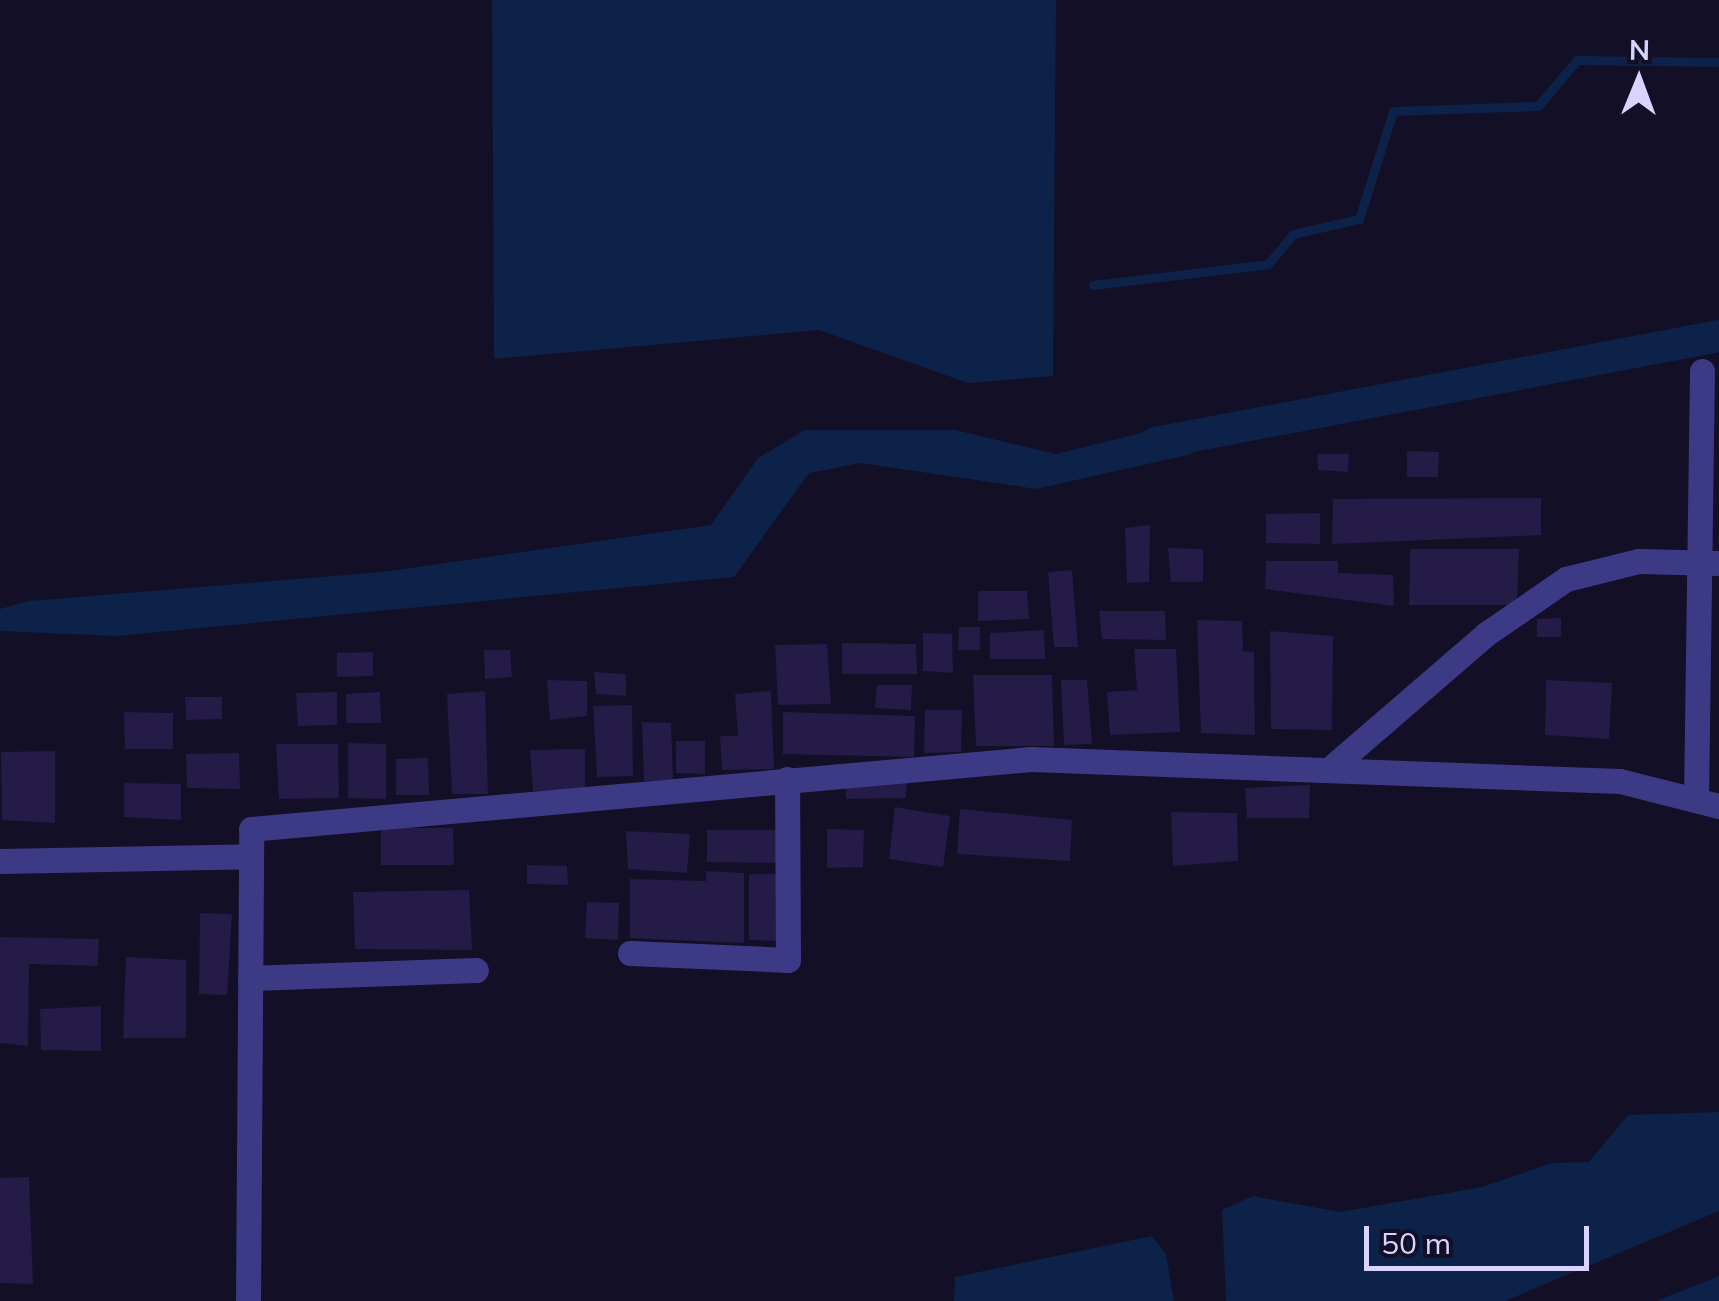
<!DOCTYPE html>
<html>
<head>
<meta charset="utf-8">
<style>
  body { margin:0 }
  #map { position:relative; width:1719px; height:1301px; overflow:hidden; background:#130f26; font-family:Mulish,sans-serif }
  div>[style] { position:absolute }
  .water>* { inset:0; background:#0c2248 }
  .stream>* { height:9px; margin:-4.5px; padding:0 4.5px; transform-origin:4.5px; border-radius:4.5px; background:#0c2248 }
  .canal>* { height:32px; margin:-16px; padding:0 16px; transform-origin:16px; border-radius:16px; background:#0c2248 }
  .building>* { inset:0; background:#241b47 }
  .street>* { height:25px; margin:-12.5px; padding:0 12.5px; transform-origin:12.5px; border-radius:12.5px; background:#3d3a85 }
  span { translate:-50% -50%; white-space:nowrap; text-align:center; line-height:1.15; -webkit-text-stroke:8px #130f26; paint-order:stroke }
  .north { position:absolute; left:1589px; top:30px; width:100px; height:100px; -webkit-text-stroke:8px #130f26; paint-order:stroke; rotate:1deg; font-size:28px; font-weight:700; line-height:40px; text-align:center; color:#d9d4ff }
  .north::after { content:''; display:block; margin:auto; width:35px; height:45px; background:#d9d4ff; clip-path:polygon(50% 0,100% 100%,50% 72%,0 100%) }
  .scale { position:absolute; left:1364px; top:1226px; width:225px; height:45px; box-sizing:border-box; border:5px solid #d9d4ff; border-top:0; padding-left:12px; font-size:30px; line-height:35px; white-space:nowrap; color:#d9d4ff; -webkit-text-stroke:8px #130f26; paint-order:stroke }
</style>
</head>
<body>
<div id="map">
  <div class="water">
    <i style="clip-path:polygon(492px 0,1056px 0,1053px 376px,968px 383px,819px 330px,494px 359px)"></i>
    <i style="clip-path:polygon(1202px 418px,1192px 454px,1036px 489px,861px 463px,809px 473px,734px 577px,116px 636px,0 631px,0 609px,29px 601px,383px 572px,711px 525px,758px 458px,805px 430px,955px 430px,1056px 454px)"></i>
    <i style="clip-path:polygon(1719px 1112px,1719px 1211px,1505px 1301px,1226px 1301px,1222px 1210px,1253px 1196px,1340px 1212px,1482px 1187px,1552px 1163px,1589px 1162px,1628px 1115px)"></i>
    <i style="clip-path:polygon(1152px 1236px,1166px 1254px,1174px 1301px,954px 1301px,955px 1277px)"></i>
    <i style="clip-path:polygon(1719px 1276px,1719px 1301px,1656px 1301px)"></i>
  </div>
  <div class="stream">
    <i style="left:1093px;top:285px;width:176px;rotate:-6.8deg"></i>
    <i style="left:1268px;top:264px;width:39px;rotate:-50deg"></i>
    <i style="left:1293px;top:234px;width:68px;rotate:-12.8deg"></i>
    <i style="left:1359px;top:219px;width:113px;rotate:-72.5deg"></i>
    <i style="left:1393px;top:111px;width:145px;rotate:-2deg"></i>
    <i style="left:1538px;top:106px;width:60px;rotate:-49.7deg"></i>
    <i style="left:1577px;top:60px;width:142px;rotate:0.8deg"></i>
  </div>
  <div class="canal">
    <i style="left:1155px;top:443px;width:574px;rotate:-10.74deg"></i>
  </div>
  <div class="building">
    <i style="clip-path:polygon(1407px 451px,1439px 452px,1438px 477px,1407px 477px)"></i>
    <i style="clip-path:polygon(1317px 454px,1349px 454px,1348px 472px,1318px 470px)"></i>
    <i style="clip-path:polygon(1541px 498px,1541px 535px,1332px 544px,1333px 499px)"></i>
    <i style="clip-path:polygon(1320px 513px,1320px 544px,1266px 543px,1266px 514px)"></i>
    <i style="clip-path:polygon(1150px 525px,1149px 582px,1127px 583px,1125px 528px)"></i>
    <i style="clip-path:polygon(1168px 548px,1203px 549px,1203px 582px,1171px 582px)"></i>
    <i style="clip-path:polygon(1410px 549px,1519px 549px,1517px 605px,1409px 605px)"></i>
    <i style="clip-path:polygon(1266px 561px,1338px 561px,1338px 573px,1393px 575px,1394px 606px,1265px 589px)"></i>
    <i style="clip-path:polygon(1072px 570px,1078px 647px,1054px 647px,1048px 572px)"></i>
    <i style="clip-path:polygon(978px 591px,1027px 591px,1029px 619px,978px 621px)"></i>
    <i style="clip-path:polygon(1099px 611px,1165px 611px,1166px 640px,1102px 639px)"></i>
    <i style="clip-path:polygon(1561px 618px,1561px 637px,1537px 637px,1537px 619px)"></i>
    <i style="clip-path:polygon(1197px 620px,1242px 621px,1243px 651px,1254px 652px,1255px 735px,1201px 733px)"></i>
    <i style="clip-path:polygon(959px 627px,980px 627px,980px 650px,958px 650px)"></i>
    <i style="clip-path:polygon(1044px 630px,1045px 659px,990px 659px,990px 633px)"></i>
    <i style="clip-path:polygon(1270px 631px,1333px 636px,1332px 730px,1271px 729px)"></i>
    <i style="clip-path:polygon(923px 633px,952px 634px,953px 673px,923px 671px)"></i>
    <i style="clip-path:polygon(842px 643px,916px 644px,917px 674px,842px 674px)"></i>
    <i style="clip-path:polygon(827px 644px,831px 704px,778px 705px,775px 645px)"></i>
    <i style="clip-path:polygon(1134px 649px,1176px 649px,1180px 732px,1110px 735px,1107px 692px,1137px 690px)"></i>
    <i style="clip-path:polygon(484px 650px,510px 650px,512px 677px,485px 679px)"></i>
    <i style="clip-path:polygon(373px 652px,373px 676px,337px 677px,337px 653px)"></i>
    <i style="clip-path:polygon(594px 672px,626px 674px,626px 696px,596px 694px)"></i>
    <i style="clip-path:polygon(973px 675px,1052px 675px,1054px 746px,976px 746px)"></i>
    <i style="clip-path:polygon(547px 680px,587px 681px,587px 716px,550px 720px)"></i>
    <i style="clip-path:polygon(1061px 680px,1087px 680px,1092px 744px,1064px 745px)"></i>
    <i style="clip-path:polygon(1546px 680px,1612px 683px,1609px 739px,1545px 735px)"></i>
    <i style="clip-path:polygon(877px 685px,912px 685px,911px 710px,875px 708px)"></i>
    <i style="clip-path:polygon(485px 691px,488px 794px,452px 794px,447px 694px)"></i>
    <i style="clip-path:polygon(771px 691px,774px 769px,722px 770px,720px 736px,738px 736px,735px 694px)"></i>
    <i style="clip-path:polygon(337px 692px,337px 725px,298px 726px,296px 693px)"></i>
    <i style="clip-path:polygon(380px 692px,381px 723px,346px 723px,346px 694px)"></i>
    <i style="clip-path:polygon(185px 697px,222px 697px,222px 719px,186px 720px)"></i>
    <i style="clip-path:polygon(632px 705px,633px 776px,597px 777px,593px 706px)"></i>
    <i style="clip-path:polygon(925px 710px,962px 710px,961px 752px,924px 753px)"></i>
    <i style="clip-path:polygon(124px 712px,173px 713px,173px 749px,125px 749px)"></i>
    <i style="clip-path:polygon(783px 712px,915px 716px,914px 757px,783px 754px)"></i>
    <i style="clip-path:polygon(642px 722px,671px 723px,673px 780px,644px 781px)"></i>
    <i style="clip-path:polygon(676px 741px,705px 741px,705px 774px,676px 773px)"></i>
    <i style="clip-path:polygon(348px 743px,386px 744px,386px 799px,348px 798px)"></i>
    <i style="clip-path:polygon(276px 744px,338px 744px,339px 798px,279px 799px)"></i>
    <i style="clip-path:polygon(585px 749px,585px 789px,533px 791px,530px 750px)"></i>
    <i style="clip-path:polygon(55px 751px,55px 823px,2px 820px,1px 752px)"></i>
    <i style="clip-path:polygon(239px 753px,240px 789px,187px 788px,186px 754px)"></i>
    <i style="clip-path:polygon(428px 758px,429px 795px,396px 795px,396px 759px)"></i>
    <i style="clip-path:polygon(907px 778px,906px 798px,846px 799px,846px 781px)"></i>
    <i style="clip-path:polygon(124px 783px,181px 784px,181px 820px,124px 817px)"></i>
    <i style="clip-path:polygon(1310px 785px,1309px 818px,1247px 818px,1245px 788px)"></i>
    <i style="clip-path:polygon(895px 807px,950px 816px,943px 867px,889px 859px)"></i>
    <i style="clip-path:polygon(960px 809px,1072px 820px,1070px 861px,957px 854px)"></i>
    <i style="clip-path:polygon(1171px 812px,1237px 813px,1238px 861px,1173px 866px)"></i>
    <i style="clip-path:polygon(381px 828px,453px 828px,454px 865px,381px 865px)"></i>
    <i style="clip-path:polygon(827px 829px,864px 830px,863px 867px,827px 868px)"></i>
    <i style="clip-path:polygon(707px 830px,782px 830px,784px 863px,707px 862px)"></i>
    <i style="clip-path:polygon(626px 831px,690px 834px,687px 873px,628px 869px)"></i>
    <i style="clip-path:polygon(527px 865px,567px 866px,568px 885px,527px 884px)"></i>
    <i style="clip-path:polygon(706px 871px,744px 873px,744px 943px,630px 938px,630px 879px,706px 881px)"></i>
    <i style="clip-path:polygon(749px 874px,782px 874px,780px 941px,749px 940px)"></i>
    <i style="clip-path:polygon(469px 890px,472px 950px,355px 949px,353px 892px)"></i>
    <i style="clip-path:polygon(587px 902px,619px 903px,618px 940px,585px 938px)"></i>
    <i style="clip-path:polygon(200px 913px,232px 914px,227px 995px,199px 994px)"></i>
    <i style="clip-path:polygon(0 937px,99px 939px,98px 966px,29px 964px,28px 1046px,0 1043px)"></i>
    <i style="clip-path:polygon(126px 957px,186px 960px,186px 1038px,123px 1038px)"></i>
    <i style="clip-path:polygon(101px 1006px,101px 1051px,41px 1050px,40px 1009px)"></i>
    <i style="clip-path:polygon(29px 1177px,33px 1284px,0 1283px,0 1178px)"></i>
  </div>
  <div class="street">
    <i style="left:1332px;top:767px;width:203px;rotate:-40.8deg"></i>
    <i style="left:1486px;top:634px;width:97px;rotate:-34.5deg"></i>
    <i style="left:1566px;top:579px;width:75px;rotate:-13.9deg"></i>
    <i style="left:1639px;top:561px;width:80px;rotate:1.4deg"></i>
    <i style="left:1696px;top:800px;width:429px;rotate:-89.2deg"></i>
    <i style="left:0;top:861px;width:251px;rotate:-1.1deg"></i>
    <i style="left:630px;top:953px;width:158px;rotate:2.5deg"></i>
    <i style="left:788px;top:960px;width:181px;rotate:-90.3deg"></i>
    <i style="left:250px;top:978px;width:226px;rotate:-2deg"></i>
    <i style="left:248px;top:1301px;width:472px;rotate:-89.6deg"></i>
    <i style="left:251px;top:829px;width:783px;rotate:-5.13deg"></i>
    <i style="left:1031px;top:759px;width:589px;rotate:2.14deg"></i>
    <i style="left:1620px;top:781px;width:102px;rotate:14.2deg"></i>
  </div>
  <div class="north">N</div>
  <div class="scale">50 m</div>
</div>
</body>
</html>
